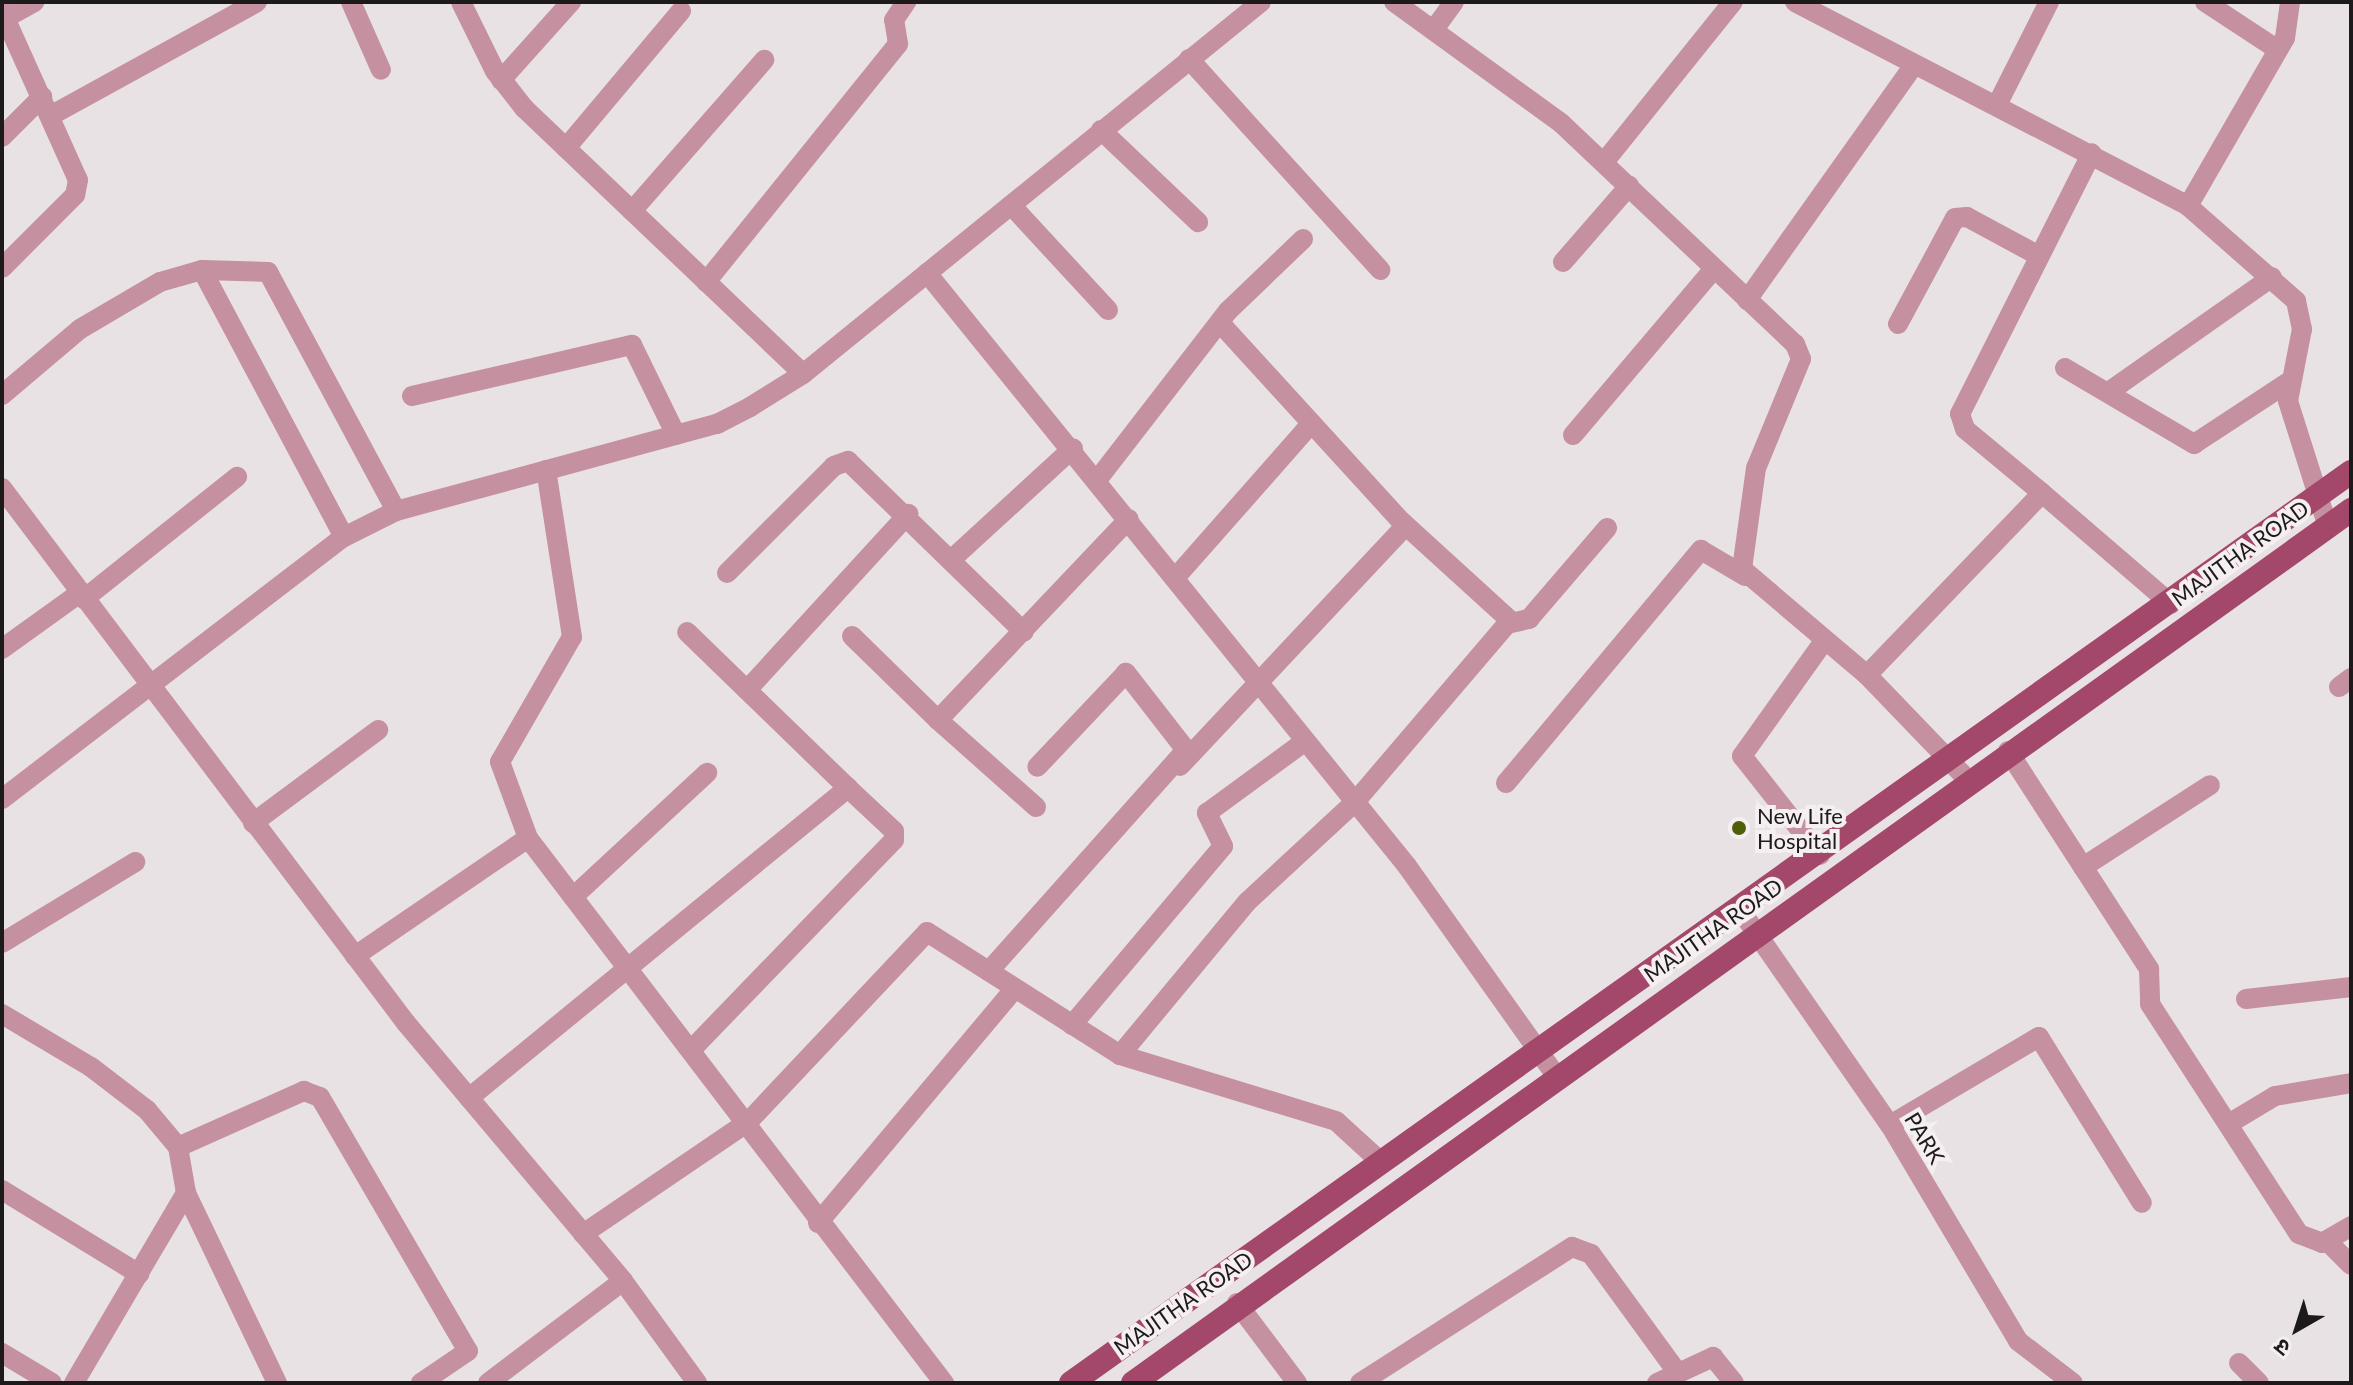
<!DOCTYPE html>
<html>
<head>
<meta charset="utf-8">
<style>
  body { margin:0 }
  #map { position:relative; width:2353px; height:1385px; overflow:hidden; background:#e8e2e4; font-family:Lato,"Noto Sans Devanagari",sans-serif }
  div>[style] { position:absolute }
  .minor>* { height:20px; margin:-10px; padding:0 10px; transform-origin:10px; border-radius:10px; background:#c591a1 }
  .major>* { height:24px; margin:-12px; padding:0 12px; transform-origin:12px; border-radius:12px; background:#a3486a }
  .dots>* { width:22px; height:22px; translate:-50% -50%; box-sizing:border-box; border:4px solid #f5eff1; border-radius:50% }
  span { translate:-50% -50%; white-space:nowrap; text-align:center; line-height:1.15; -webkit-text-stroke:8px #f5eff1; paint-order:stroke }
  .street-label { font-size:22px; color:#1c1a1b }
  .poi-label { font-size:22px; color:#1c1a1b }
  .left { translate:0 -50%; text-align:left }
  .frame { position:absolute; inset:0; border:4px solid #1c1a1b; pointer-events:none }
  .north { position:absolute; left:2257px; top:1289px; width:80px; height:80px; -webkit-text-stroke:6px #f5eff1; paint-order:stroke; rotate:219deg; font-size:22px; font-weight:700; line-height:32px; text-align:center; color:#1c1a1b }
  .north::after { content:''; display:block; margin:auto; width:28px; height:36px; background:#1c1a1b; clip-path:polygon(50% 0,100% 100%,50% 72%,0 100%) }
</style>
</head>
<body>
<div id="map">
  <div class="minor">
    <i style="left:351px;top:2px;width:74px;rotate:66.2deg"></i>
    <i style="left:461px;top:2px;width:77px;rotate:63.8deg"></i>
    <i style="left:495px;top:71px;width:47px;rotate:51.9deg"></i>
    <i style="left:524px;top:108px;width:385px;rotate:43.6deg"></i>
    <i style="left:1394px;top:2px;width:206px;rotate:35.9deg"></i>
    <i style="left:1561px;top:123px;width:322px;rotate:43.4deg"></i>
    <i style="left:1795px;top:344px;width:16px;rotate:68deg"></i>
    <i style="left:1801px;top:359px;width:118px;rotate:112.4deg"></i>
    <i style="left:1756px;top:468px;width:102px;rotate:97.9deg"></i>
    <i style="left:1742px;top:569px;width:164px;rotate:40.3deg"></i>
    <i style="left:1867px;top:675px;width:146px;rotate:46.1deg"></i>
    <i style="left:1795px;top:2px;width:443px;rotate:27.4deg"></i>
    <i style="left:2188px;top:206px;width:144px;rotate:41.3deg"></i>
    <i style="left:2296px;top:301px;width:29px;rotate:78deg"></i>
    <i style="left:2302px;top:329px;width:73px;rotate:101deg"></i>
    <i style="left:2288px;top:401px;width:132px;rotate:72.4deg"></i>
    <i style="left:2205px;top:2px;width:87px;rotate:33.3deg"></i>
    <i style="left:2px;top:11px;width:185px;rotate:65.8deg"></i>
    <i style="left:78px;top:180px;width:15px;rotate:101deg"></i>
    <i style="left:75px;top:195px;width:103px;rotate:135deg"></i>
    <i style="left:2px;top:20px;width:37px;rotate:-29deg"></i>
    <i style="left:1435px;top:28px;width:32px;rotate:-54deg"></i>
    <i style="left:1189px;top:59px;width:285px;rotate:47.8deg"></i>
    <i style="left:501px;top:80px;width:105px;rotate:-48.1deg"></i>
    <i style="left:1997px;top:105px;width:115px;rotate:-63.2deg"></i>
    <i style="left:50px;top:116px;width:236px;rotate:-28.8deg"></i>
    <i style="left:1101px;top:130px;width:134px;rotate:43.5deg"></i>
    <i style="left:2px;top:137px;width:57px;rotate:-45deg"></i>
    <i style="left:566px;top:148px;width:179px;rotate:-50deg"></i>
    <i style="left:1605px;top:161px;width:204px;rotate:-51.2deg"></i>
    <i style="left:1011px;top:205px;width:143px;rotate:47.3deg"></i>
    <i style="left:2188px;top:206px;width:194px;rotate:-60deg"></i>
    <i style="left:2285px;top:38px;width:36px;rotate:-82deg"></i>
    <i style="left:632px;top:211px;width:201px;rotate:-48.8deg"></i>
    <i style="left:1563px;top:262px;width:101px;rotate:-49deg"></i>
    <i style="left:927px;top:273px;width:763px;rotate:51.01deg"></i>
    <i style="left:1407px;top:866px;width:257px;rotate:54.6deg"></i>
    <i style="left:706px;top:282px;width:306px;rotate:-51.1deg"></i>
    <i style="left:898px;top:44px;width:24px;rotate:-99deg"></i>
    <i style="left:894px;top:20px;width:22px;rotate:-56deg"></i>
    <i style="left:1747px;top:300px;width:287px;rotate:-54.6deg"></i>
    <i style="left:1221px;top:324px;width:267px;rotate:47.6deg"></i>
    <i style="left:1401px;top:521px;width:149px;rotate:42.3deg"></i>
    <i style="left:1898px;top:324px;width:120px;rotate:-61.7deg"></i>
    <i style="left:1955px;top:218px;width:12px;rotate:-5deg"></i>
    <i style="left:1967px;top:217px;width:82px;rotate:28.4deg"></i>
    <i style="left:2065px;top:368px;width:150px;rotate:30.5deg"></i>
    <i style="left:2194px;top:444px;width:111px;rotate:-33.3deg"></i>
    <i style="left:2110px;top:391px;width:198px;rotate:-35.1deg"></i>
    <i style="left:2px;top:395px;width:102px;rotate:-40.2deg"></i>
    <i style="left:80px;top:329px;width:93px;rotate:-30.4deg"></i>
    <i style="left:160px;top:282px;width:44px;rotate:-15.9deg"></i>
    <i style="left:412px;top:396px;width:226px;rotate:-13.1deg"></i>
    <i style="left:632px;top:345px;width:100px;rotate:63.9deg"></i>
    <i style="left:1573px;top:435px;width:215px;rotate:-49.7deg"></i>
    <i style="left:1098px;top:479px;width:212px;rotate:-52.3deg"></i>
    <i style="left:1228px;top:311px;width:104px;rotate:-43.8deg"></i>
    <i style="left:2px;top:488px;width:670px;rotate:52.94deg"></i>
    <i style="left:406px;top:1023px;width:337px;rotate:49.9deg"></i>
    <i style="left:623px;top:1281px;width:126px;rotate:54deg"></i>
    <i style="left:2042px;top:493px;width:170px;rotate:40.7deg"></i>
    <i style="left:344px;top:537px;width:302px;rotate:-118deg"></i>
    <i style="left:202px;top:270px;width:66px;rotate:1.7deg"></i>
    <i style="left:268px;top:272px;width:271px;rotate:61.8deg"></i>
    <i style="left:952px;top:559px;width:164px;rotate:-42.5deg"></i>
    <i style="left:727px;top:573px;width:151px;rotate:-45deg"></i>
    <i style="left:834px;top:466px;width:15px;rotate:-20deg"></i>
    <i style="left:848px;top:461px;width:245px;rotate:44.2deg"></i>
    <i style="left:1176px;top:577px;width:205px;rotate:-48.6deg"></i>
    <i style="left:84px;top:599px;width:196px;rotate:-38.6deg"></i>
    <i style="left:852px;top:636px;width:120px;rotate:44.3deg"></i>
    <i style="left:2px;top:649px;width:96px;rotate:-35.7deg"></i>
    <i style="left:1867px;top:675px;width:252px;rotate:-46.1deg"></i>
    <i style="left:2042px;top:493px;width:100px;rotate:-140.3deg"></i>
    <i style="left:1965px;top:429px;width:16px;rotate:-108deg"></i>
    <i style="left:1960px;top:414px;width:292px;rotate:-63.2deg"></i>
    <i style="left:2339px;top:687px;width:15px;rotate:-37deg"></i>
    <i style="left:747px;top:690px;width:239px;rotate:-47.5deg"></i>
    <i style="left:2008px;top:751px;width:260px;rotate:57.1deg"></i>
    <i style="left:2149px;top:969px;width:35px;rotate:88deg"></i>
    <i style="left:2150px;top:1004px;width:274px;rotate:57.1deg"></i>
    <i style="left:2299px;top:1234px;width:25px;rotate:21deg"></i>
    <i style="left:2322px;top:1243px;width:34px;rotate:-30deg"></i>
    <i style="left:1180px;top:766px;width:329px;rotate:-46.8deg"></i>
    <i style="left:1506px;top:783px;width:304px;rotate:-50.1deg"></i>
    <i style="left:1701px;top:550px;width:51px;rotate:30.6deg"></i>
    <i style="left:2px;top:799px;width:431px;rotate:-37.5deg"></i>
    <i style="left:344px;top:537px;width:58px;rotate:-26.6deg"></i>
    <i style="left:396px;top:511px;width:333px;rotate:-15.2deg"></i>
    <i style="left:717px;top:424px;width:37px;rotate:-27deg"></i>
    <i style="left:750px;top:407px;width:62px;rotate:-31.9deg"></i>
    <i style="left:803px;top:374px;width:590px;rotate:-39.08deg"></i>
    <i style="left:1036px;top:807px;width:131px;rotate:-138.4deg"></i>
    <i style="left:938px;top:720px;width:277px;rotate:-46.5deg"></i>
    <i style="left:253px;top:823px;width:156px;rotate:-36.6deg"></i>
    <i style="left:528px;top:838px;width:81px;rotate:-110.2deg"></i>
    <i style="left:500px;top:762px;width:144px;rotate:-60.1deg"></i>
    <i style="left:572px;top:637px;width:169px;rotate:-98.8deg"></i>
    <i style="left:1820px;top:855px;width:126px;rotate:-128.2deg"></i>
    <i style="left:1742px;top:756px;width:141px;rotate:-54.5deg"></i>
    <i style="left:2083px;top:867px;width:151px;rotate:-32.8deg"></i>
    <i style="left:573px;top:897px;width:183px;rotate:-42.8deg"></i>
    <i style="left:1741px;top:911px;width:261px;rotate:55.2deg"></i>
    <i style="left:1890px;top:1125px;width:251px;rotate:59.3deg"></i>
    <i style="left:2018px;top:1341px;width:69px;rotate:37.4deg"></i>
    <i style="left:2px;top:943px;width:156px;rotate:-31.3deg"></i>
    <i style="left:355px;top:956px;width:209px;rotate:-34.3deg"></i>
    <i style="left:528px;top:838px;width:686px;rotate:52.65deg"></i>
    <i style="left:989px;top:971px;width:296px;rotate:-48.3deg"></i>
    <i style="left:1186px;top:750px;width:98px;rotate:-127.9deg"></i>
    <i style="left:1126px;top:673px;width:129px;rotate:133.4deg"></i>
    <i style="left:2246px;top:999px;width:106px;rotate:-6.5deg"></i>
    <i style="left:2px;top:1014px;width:104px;rotate:30.8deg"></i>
    <i style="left:91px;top:1067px;width:71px;rotate:37.5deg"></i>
    <i style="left:147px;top:1110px;width:48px;rotate:50deg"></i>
    <i style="left:178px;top:1147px;width:47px;rotate:80.1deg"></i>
    <i style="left:186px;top:1193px;width:211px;rotate:64.4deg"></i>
    <i style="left:1072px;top:1025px;width:234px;rotate:-49.8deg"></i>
    <i style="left:1223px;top:846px;width:37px;rotate:-116deg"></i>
    <i style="left:1207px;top:813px;width:120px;rotate:-36.2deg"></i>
    <i style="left:694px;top:1047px;width:288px;rotate:-46deg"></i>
    <i style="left:894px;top:840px;width:9px;rotate:-90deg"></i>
    <i style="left:894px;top:831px;width:63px;rotate:-136.9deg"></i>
    <i style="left:469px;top:1098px;width:490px;rotate:-39.3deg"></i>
    <i style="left:848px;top:788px;width:224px;rotate:-135.9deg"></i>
    <i style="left:2230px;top:1123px;width:52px;rotate:-31deg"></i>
    <i style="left:2275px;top:1096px;width:77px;rotate:-9.7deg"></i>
    <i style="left:1890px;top:1125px;width:173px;rotate:-30.6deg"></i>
    <i style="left:2039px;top:1037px;width:195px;rotate:58.2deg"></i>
    <i style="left:178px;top:1147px;width:138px;rotate:-24deg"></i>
    <i style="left:304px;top:1091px;width:17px;rotate:21deg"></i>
    <i style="left:320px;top:1097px;width:294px;rotate:59.8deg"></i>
    <i style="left:468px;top:1351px;width:57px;rotate:145.8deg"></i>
    <i style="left:1382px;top:1163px;width:62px;rotate:-137.6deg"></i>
    <i style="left:1336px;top:1121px;width:226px;rotate:-163deg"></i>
    <i style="left:1120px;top:1055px;width:199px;rotate:-50.3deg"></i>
    <i style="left:1247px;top:902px;width:147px;rotate:-42.8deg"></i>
    <i style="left:1355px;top:802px;width:234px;rotate:-49.5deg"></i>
    <i style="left:1507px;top:624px;width:23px;rotate:-13deg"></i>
    <i style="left:1529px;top:619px;width:120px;rotate:-49.4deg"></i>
    <i style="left:2px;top:1190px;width:161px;rotate:31.5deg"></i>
    <i style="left:818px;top:1223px;width:303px;rotate:-50deg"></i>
    <i style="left:583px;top:1234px;width:199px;rotate:-34.2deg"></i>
    <i style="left:748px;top:1122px;width:261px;rotate:-46.7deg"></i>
    <i style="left:927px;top:932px;width:229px;rotate:32.5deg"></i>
    <i style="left:2327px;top:1241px;width:34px;rotate:45deg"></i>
    <i style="left:1237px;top:1303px;width:100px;rotate:53.1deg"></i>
    <i style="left:2px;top:1353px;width:58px;rotate:31deg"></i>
    <i style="left:2239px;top:1363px;width:28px;rotate:45deg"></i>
    <i style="left:74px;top:1383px;width:221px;rotate:-59.5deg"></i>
    <i style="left:488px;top:1383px;width:169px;rotate:-37.1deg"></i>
    <i style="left:1360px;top:1383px;width:252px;rotate:-32.7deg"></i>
    <i style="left:1572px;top:1247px;width:20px;rotate:20deg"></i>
    <i style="left:1591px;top:1254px;width:142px;rotate:53.9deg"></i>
    <i style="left:1657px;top:1383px;width:62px;rotate:-24.9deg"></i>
    <i style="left:1713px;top:1357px;width:33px;rotate:51deg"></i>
  </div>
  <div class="major">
    <i style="left:1071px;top:1383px;width:1571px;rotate:-35.44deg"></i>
    <i style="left:1133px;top:1383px;width:1499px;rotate:-35.63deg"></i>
  </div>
  <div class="dots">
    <i style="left:1739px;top:828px;background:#4d6007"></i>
  </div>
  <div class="street-label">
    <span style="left:2240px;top:553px;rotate:-36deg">MAJITHA ROAD</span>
    <span style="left:1713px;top:930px;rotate:-35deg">MAJITHA ROAD</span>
    <span style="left:1925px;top:1138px;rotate:59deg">PARK</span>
    <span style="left:1183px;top:1303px;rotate:-35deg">MAJITHA ROAD</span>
  </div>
  <div class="poi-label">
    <span class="left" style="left:1757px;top:828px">New Life<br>Hospital</span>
  </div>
  <div class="frame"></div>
  <div class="north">उ</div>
</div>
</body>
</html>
